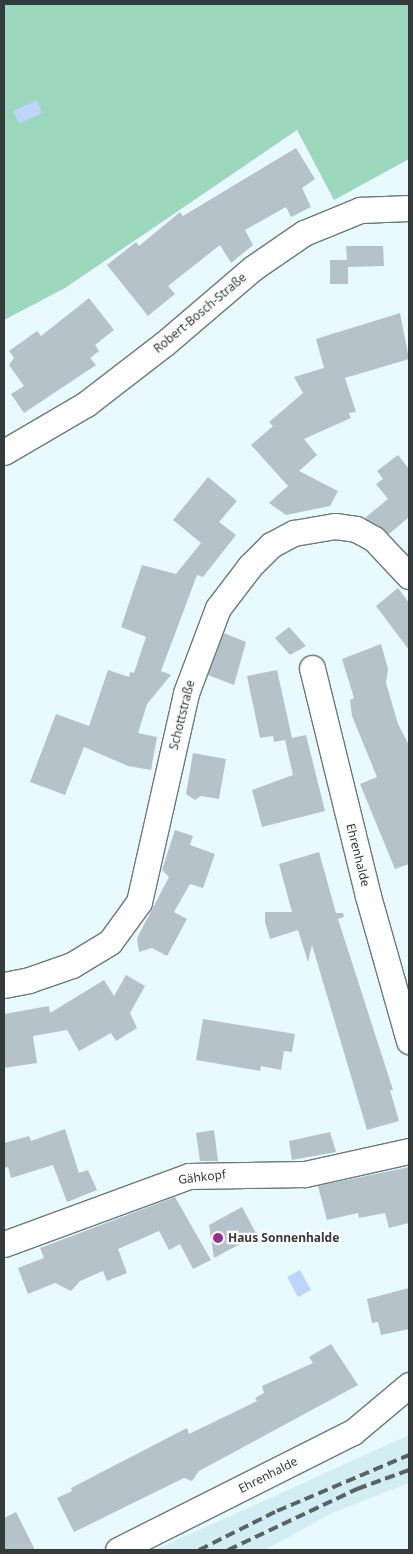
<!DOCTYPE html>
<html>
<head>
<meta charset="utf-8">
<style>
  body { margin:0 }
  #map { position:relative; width:413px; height:1554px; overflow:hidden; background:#e8fafd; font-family:"Noto Sans",sans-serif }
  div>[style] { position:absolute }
  .built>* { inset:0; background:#d3eef2 }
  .green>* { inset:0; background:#9cd8bc }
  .water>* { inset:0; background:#bdd5fa }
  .building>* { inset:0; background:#b5c2ca }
  .roads { filter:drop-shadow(1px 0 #6a7a7d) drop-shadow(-1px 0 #6a7a7d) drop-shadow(0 1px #6a7a7d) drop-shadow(0 -1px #6a7a7d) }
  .street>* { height:25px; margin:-12.5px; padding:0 12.5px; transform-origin:12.5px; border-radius:12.5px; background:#fff }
  .rail>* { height:4px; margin-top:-2px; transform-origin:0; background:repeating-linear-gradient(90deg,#5a6364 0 10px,transparent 0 15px) }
  .dots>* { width:14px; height:14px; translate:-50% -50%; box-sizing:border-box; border:2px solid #fff; border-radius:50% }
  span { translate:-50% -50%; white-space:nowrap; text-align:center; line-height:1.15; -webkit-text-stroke:4.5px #fff; paint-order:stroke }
  .street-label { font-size:12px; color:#343b3c }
  .poi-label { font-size:12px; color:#343b3c; font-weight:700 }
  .left { translate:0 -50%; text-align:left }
  .frame { position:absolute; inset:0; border:5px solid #343b3c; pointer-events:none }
</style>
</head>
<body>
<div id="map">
  <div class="built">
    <i style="clip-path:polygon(409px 1435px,409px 1483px,332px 1513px,265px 1550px,155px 1550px)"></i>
  </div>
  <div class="green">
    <i style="clip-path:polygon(4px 4px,409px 4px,409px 159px,334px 200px,297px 130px,65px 288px,4px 320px)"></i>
  </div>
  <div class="water">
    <i style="clip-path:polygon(37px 100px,42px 113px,19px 124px,13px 111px)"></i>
    <i style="clip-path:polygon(300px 1270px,311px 1290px,298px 1297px,287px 1277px)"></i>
  </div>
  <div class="building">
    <i style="clip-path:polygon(296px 148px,315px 179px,302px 188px,311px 207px,291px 217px,286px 207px,245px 230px,253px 245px,231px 263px,220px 245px,168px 286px,175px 294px,148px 316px,107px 265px,136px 242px,139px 246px,180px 212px,183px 216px)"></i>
    <i style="clip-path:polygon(346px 246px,383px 246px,384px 266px,348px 267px,348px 284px,330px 284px,330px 260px,347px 260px)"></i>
    <i style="clip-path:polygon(89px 298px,114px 330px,95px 345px,99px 351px,90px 358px,96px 365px,24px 413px,11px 394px,24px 386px,9px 365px,14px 358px,9px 351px,37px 331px,41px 336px)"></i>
    <i style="clip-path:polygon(400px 313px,409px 359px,345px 378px,356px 412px,349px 413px,351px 418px,304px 439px,317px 455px,299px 471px,338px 491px,330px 506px,286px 515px,269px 503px,288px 486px,251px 445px,273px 426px,269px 422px,303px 393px,294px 377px,324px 368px,316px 339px)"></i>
    <i style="clip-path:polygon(398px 455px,409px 469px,409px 517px,389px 534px,365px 518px,388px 499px,376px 484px,383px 479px,377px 471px)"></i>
    <i style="clip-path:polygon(208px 477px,237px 501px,219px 522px,236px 535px,203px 577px,197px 575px,161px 671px,171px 675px,147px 704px,138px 733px,157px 737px,151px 770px,128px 766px,84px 747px,65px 795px,30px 782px,56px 714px,89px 726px,108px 670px,129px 677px,130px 672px,134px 673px,146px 637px,121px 627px,142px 565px,176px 574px,201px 543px,173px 520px)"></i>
    <i style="clip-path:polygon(398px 588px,409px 603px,409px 650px,376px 606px)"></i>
    <i style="clip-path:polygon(289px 627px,306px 646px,290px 655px,275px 638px)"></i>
    <i style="clip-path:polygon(224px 633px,246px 642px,234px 685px,208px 675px)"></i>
    <i style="clip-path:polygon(381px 644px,388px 669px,386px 683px,398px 724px,409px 745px,409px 864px,395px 869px,360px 784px,377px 777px,352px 716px,350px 700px,354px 698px,342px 659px)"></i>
    <i style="clip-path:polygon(277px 670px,292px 738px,306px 735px,325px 811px,262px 827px,252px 790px,293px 775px,285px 740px,274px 742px,273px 736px,260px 738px,247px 676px)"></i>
    <i style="clip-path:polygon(193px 753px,226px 759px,219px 799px,201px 796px,195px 800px,186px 794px)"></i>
    <i style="clip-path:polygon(175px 830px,193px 836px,190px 845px,215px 854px,203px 888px,190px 884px,174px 912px,187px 919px,167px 956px,152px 948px,139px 952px,137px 938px,169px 877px,162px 870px)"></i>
    <i style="clip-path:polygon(319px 852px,336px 913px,343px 913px,344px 917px,338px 919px,393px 1090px,390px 1090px,399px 1121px,367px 1130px,312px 945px,308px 962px,298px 930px,270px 939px,265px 922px,265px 912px,292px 912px,279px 864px)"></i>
    <i style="clip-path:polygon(126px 975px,145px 986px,130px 1013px,137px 1028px,116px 1041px,111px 1033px,79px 1051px,67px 1030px,33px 1036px,37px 1063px,4px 1068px,4px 1014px,49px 1006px,50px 1013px,104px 980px,114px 996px)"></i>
    <i style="clip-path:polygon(203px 1019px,295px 1034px,292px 1052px,284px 1051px,281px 1070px,261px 1066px,260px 1071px,196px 1060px)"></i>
    <i style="clip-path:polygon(65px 1129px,79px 1173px,88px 1170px,97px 1190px,67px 1202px,53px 1165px,11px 1178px,8px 1167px,4px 1168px,4px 1143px,29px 1136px,31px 1141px)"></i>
    <i style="clip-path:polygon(214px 1130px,218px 1161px,200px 1161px,196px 1133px)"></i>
    <i style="clip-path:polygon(330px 1132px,336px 1152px,292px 1160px,289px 1141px)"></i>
    <i style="clip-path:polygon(409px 1167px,409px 1223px,389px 1228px,385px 1213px,359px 1218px,358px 1213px,327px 1220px,318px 1186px)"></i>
    <i style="clip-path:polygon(175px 1197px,211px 1260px,193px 1269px,180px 1244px,169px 1250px,159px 1231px,118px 1249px,127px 1273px,107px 1281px,103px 1271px,80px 1281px,71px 1291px,55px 1283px,28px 1294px,18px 1268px,44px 1258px,40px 1248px)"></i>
    <i style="clip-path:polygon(242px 1207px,257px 1235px,214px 1258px,209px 1225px)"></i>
    <i style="clip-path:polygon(409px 1288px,409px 1329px,381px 1335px,378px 1322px,372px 1323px,367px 1299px)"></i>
    <i style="clip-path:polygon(331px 1344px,358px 1385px,199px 1471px,192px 1481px,184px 1478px,74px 1532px,57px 1498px,72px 1491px,71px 1488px,187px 1428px,189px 1434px,257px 1401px,255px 1398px,264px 1393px,262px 1386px,313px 1363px,309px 1357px)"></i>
    <i style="clip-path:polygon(16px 1512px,35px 1550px,4px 1550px,4px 1518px)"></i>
  </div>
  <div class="roads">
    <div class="street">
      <i style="left:4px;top:452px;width:95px;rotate:-30.3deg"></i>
      <i style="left:86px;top:404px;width:98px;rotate:-37.6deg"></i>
      <i style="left:164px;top:344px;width:117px;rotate:-40.5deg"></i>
      <i style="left:253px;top:268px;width:62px;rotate:-34.5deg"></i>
      <i style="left:304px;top:233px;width:61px;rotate:-22.3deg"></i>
      <i style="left:360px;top:210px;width:49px;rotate:-2.3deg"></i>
      <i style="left:312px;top:668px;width:235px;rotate:76.2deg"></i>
      <i style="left:368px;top:896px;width:151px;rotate:74.2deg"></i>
      <i style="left:4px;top:985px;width:25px;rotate:-11deg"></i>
      <i style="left:29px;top:980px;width:46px;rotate:-19.2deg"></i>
      <i style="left:72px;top:965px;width:44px;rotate:-31.2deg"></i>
      <i style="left:110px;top:942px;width:49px;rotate:-54.1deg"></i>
      <i style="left:139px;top:902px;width:214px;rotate:-77.3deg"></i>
      <i style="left:186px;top:693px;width:91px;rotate:-69.4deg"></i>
      <i style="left:218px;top:608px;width:53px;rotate:-52.7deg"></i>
      <i style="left:250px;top:566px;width:30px;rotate:-45deg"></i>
      <i style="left:271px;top:545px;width:26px;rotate:-28deg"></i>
      <i style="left:294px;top:533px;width:42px;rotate:-9.7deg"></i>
      <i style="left:335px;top:526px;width:21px;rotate:8deg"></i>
      <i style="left:356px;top:529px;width:21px;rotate:29deg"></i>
      <i style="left:374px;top:539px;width:51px;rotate:46.6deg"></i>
      <i style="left:4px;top:1244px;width:197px;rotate:-20.2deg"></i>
      <i style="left:189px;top:1176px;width:116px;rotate:-1deg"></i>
      <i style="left:305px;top:1174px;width:107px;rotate:-12.5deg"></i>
      <i style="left:118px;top:1550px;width:263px;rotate:-26.7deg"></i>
      <i style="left:353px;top:1432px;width:73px;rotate:-40deg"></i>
    </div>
  </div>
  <div class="rail">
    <i style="left:199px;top:1550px;width:87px;rotate:-26.6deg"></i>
    <i style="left:277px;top:1511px;width:143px;rotate:-23deg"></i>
    <i style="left:228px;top:1550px;width:143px;rotate:-25.3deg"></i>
    <i style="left:357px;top:1489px;width:55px;rotate:-20.1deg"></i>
  </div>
  <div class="dots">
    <i style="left:218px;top:1238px;background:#972f93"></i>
  </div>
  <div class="street-label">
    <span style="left:200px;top:313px;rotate:-40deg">Robert-Bosch-Straße</span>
    <span style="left:182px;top:715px;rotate:-76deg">Schottstraße</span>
    <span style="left:358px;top:855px;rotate:76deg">Ehrenhalde</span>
    <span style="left:202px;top:1177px;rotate:-7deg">Gähkopf</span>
    <span style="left:268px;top:1475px;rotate:-27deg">Ehrenhalde</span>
  </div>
  <div class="poi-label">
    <span class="left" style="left:228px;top:1238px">Haus Sonnenhalde</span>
  </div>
  <div class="frame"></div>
</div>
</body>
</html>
